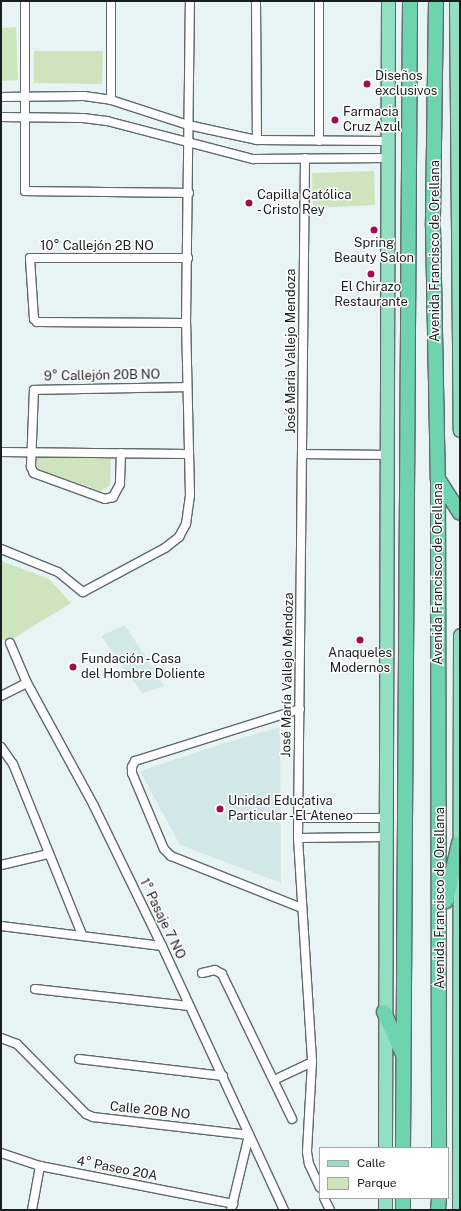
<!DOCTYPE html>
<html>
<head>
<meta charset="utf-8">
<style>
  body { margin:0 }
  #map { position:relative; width:461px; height:1211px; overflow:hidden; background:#e8f3f3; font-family:"Public Sans",sans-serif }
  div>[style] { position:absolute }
  .built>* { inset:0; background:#d2e7e8 }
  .green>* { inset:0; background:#cde4be }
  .roads { filter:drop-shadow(1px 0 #5f696a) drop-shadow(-1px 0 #5f696a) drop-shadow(0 1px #5f696a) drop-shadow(0 -1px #5f696a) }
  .minor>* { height:8px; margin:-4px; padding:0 4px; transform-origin:4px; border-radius:4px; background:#fff }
  .primary>* { height:13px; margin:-6.5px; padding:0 6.5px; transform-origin:6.5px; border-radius:6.5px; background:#92dfc3 }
  .trunk>* { height:14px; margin:-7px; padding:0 7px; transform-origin:7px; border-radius:7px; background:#6ed4af }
  .dots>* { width:11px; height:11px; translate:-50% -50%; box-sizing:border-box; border:2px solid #fff; border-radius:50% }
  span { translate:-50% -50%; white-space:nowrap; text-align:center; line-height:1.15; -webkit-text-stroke:3px #fff; paint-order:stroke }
  .poi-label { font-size:13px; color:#1a1e1e }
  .left { translate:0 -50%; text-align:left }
  .street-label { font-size:13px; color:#1a1e1e }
  .frame { position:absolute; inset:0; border:2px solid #1a1e1e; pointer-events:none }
  .legend { position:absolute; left:319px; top:1147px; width:130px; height:52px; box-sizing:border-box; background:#fff; border:1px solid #a3a5a5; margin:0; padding:5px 7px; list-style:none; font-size:12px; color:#1a1e1e }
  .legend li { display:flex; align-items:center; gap:8px; height:20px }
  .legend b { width:20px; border:1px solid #a3a5a5 }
</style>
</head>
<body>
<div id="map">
  <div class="built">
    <i style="clip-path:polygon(125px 625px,164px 686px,142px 693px,101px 636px)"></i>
    <i style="clip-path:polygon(280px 727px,281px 883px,180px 845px,141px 773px,143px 770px,225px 743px)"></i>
  </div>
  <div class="green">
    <i style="clip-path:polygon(16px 27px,18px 80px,1px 81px,1px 28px)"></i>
    <i style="clip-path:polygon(34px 51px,103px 51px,102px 84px,34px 83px)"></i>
    <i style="clip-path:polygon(374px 171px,375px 205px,313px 208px,312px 173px)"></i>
    <i style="clip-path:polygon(36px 455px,111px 456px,110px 485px,101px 491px,38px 469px)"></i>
    <i style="clip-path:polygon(1px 561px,49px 579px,71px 603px,9px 641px,1px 639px)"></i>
  </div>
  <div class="roads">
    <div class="minor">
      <i style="left:25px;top:1px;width:190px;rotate:90deg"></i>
      <i style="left:25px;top:191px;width:164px;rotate:0.7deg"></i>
      <i style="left:256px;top:1px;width:139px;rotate:89.6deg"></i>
      <i style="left:319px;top:1px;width:140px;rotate:90deg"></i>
      <i style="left:1px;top:97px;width:83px;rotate:-0.7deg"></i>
      <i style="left:84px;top:96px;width:27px;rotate:8deg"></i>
      <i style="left:111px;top:100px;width:81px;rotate:18deg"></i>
      <i style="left:188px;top:125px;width:71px;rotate:12.3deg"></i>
      <i style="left:257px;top:140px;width:130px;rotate:0.4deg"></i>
      <i style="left:111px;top:100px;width:99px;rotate:-90deg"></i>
      <i style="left:1px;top:117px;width:82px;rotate:0.7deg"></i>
      <i style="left:83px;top:118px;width:24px;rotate:7deg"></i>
      <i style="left:107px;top:121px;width:151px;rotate:14.6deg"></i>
      <i style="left:253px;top:159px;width:134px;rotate:-0.4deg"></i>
      <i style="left:305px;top:158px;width:680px;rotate:90.59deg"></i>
      <i style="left:298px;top:838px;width:224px;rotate:86.4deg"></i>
      <i style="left:312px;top:1062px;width:90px;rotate:93.2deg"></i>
      <i style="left:307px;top:1152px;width:12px;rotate:81deg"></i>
      <i style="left:309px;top:1164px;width:26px;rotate:65deg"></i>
      <i style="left:186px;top:323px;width:149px;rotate:-179.6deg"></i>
      <i style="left:37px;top:322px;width:4px;rotate:-135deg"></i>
      <i style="left:34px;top:319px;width:61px;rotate:-93.8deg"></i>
      <i style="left:30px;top:258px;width:158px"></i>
      <i style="left:1px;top:452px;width:186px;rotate:0.6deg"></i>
      <i style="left:121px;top:453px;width:31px;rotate:92deg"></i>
      <i style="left:120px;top:484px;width:15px;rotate:118deg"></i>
      <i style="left:113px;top:497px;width:8px;rotate:166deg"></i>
      <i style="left:105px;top:499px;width:76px;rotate:-159.9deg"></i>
      <i style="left:34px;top:473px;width:7px;rotate:-117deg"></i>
      <i style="left:31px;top:467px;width:77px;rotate:-87.8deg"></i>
      <i style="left:34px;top:390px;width:153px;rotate:-1.1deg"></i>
      <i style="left:303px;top:454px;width:84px;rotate:0.7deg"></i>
      <i style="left:1px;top:549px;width:61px;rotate:22deg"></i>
      <i style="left:58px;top:572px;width:32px;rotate:39deg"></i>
      <i style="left:83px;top:592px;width:93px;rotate:-28.2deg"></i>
      <i style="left:165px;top:548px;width:18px;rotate:-38deg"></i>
      <i style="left:179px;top:537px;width:15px;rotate:-62deg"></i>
      <i style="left:186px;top:524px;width:29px;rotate:-82deg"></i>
      <i style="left:190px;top:495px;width:172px;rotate:-91.3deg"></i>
      <i style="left:186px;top:323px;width:322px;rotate:-89.3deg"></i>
      <i style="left:10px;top:643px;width:43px;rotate:67deg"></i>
      <i style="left:27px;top:683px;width:140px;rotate:61.4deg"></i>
      <i style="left:94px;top:806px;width:156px;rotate:64.1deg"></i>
      <i style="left:162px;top:946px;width:291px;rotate:65.2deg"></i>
      <i style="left:1px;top:696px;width:29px;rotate:-27deg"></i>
      <i style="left:300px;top:709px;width:173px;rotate:162.5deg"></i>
      <i style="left:135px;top:761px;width:7px;rotate:117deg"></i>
      <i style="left:132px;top:767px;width:6px;rotate:90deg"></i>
      <i style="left:132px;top:773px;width:82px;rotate:67.2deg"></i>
      <i style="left:164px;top:849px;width:10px;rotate:45deg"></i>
      <i style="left:171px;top:856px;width:141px;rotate:21.7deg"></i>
      <i style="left:1px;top:747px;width:21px;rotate:55deg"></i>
      <i style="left:13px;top:764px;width:184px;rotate:68deg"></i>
      <i style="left:298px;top:818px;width:87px"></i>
      <i style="left:298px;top:838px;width:87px;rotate:-0.7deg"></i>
      <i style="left:1px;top:865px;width:48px;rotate:-13.2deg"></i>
      <i style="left:1px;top:926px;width:162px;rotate:7.1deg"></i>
      <i style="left:202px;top:973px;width:13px;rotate:-13deg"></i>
      <i style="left:215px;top:970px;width:8px;rotate:30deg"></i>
      <i style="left:222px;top:974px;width:161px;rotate:64.2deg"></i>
      <i style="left:35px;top:989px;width:155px;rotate:6.3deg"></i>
      <i style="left:1px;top:1038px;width:17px;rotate:21deg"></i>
      <i style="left:17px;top:1044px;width:98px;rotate:45.4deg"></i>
      <i style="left:86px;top:1114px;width:8px;rotate:23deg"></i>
      <i style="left:93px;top:1117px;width:157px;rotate:6.6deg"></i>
      <i style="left:249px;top:1135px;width:77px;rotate:103.5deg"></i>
      <i style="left:79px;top:1059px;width:145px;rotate:6.7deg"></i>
      <i style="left:274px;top:1080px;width:42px;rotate:-25.3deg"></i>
      <i style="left:1px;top:1153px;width:41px;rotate:18.4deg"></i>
      <i style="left:324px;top:1198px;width:13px;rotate:63deg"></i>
      <i style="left:32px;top:1210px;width:45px;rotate:-79.7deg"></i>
      <i style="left:40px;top:1166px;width:197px;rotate:11.1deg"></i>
    </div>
    <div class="primary">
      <i style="left:456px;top:1px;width:429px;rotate:89.5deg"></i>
      <i style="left:385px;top:1148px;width:1147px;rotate:-89.85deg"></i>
      <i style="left:385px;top:1198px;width:12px;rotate:90deg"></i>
      <i style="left:459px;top:1210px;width:575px;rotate:-89.9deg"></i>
    </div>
    <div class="trunk">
      <i style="left:436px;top:1px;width:226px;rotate:90.8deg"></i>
      <i style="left:433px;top:227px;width:252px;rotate:88.9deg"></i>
      <i style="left:438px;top:479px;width:669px;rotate:89.91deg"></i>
      <i style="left:438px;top:479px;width:40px;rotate:57.1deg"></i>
      <i style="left:446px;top:901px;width:59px;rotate:-77.4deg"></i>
      <i style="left:384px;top:1012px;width:44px;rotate:65.8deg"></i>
      <i style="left:403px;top:1148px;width:1147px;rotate:-89.65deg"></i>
      <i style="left:403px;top:1210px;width:12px;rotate:-90deg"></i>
      <i style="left:438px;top:1210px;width:12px;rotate:-85deg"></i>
    </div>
  </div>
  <div class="dots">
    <i style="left:367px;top:84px;background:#a00c52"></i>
    <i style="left:335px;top:120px;background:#a00c52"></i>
    <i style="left:249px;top:203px;background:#a00c52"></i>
    <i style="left:374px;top:230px;background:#a00c52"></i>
    <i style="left:371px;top:274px;background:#a00c52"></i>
    <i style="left:360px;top:640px;background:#a00c52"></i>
    <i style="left:73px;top:667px;background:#a00c52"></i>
    <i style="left:220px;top:809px;background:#a00c52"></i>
  </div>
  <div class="poi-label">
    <span class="left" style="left:375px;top:84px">Diseños<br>exclusivos</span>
    <span class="left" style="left:343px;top:120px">Farmacia<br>Cruz Azul</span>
    <span class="left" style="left:257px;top:203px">Capilla Católica<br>- Cristo Rey</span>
    <span style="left:374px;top:251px">Spring<br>Beauty Salon</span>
    <span style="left:371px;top:295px">El Chirazo<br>Restaurante</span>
    <span style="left:360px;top:661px">Anaqueles<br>Modernos</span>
    <span class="left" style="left:81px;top:667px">Fundación - Casa<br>del Hombre Doliente</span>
    <span class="left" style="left:228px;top:809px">Unidad Educativa<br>Particular - El Ateneo</span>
  </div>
  <div class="street-label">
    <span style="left:97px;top:246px">10° Callejón 2B NO</span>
    <span style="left:435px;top:251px;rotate:-90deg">Avenida Francisco de Orellana</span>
    <span style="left:291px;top:351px;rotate:-90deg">José María Vallejo Mendoza</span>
    <span style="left:102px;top:376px;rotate:-1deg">9° Callejón 20B NO</span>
    <span style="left:438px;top:574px;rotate:-90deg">Avenida Francisco de Orellana</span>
    <span style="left:288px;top:675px;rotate:-89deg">José María Vallejo Mendoza</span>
    <span style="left:440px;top:898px;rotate:-90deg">Avenida Francisco de Orellana</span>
    <span style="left:162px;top:919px;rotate:64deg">1° Pasaje 7 NO</span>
    <span style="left:150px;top:1111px;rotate:6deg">Calle 20B NO</span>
    <span style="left:117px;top:1169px;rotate:11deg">4° Paseo 20A</span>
  </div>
  <div class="frame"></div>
  <ul class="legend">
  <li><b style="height:5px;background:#92dfc3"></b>Calle</li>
  <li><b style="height:11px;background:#cde4be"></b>Parque</li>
  </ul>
</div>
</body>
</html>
